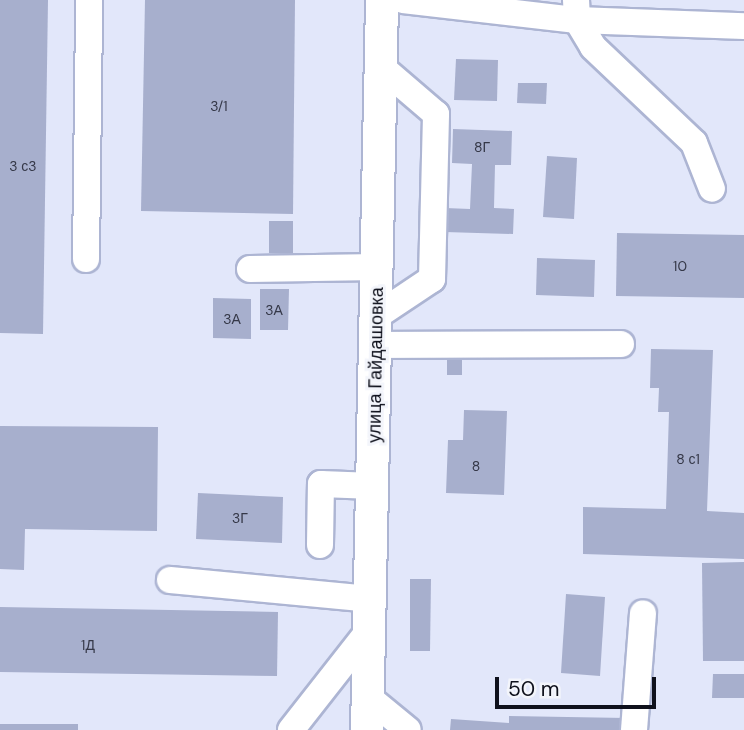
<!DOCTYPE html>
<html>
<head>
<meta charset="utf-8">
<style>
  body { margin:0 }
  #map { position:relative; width:744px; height:730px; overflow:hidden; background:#e2e7fa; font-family:"DM Sans",sans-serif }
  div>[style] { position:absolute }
  .building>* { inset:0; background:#a7afcd }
  .roads { filter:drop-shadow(2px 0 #adb5d3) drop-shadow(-2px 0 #adb5d3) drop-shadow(0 2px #adb5d3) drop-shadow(0 -2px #adb5d3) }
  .minor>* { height:26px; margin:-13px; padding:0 13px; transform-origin:13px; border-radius:13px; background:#fff }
  .major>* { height:32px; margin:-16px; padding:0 16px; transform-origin:16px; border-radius:16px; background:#fff }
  span { translate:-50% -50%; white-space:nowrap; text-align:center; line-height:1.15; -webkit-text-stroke:6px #f3f5fb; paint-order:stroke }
  .number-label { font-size:14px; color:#353848 }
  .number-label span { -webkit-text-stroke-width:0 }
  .street-label { font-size:18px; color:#0f111c }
  .scale { position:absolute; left:495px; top:677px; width:161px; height:32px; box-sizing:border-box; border:4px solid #0f111c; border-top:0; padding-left:9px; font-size:21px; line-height:24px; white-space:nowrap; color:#0f111c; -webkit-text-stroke:5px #f3f5fb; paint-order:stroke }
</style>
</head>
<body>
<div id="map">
  <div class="building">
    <i style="clip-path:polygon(0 0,48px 0,43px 334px,0 333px)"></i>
    <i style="clip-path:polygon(145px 0,295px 0,293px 214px,141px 211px)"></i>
    <i style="clip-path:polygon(456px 59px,498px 60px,497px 101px,454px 100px)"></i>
    <i style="clip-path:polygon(518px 83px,547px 83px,546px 104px,517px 103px)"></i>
    <i style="clip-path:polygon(453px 129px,512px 131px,511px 165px,495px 165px,494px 208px,514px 209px,513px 234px,445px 232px,445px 208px,470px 209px,472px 164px,452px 163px)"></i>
    <i style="clip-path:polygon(547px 156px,577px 158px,574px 219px,543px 217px)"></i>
    <i style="clip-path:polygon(269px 221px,293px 221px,293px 254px,269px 253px)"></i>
    <i style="clip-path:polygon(617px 233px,744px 235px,744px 298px,616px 296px)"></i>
    <i style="clip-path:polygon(537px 258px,595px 260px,594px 297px,536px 295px)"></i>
    <i style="clip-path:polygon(260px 289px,289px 289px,288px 330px,260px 330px)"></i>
    <i style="clip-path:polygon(213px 298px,251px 299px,251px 339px,213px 338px)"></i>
    <i style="clip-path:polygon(651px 349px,713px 350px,707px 511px,744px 513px,744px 559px,583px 554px,583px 507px,666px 509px,669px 412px,658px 412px,659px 388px,650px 388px)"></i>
    <i style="clip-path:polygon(447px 356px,462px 356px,462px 375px,447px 375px)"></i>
    <i style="clip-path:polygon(464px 410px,507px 411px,504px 495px,446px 493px,448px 440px,463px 440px)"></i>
    <i style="clip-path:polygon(0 426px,158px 427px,157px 531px,25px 529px,24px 570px,0 569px)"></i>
    <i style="clip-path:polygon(198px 493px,283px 497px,282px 543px,196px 539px)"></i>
    <i style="clip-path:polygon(744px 562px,744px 661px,703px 661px,702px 563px)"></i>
    <i style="clip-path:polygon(410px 579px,431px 579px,430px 651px,410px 651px)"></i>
    <i style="clip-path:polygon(566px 594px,605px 597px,600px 676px,561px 673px)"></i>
    <i style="clip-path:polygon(0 607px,278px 612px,277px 676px,0 672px)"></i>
    <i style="clip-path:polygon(713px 674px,744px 674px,744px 698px,712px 698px)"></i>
    <i style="clip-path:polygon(509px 716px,626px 718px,626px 730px,450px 730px,451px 719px,509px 723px)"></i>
    <i style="clip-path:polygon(0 724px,78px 724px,78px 730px,0 730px)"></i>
  </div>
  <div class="roads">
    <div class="minor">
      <i style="left:403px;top:0;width:175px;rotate:6.6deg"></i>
      <i style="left:577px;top:20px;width:167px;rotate:2.1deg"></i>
      <i style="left:576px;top:0;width:20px;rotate:87deg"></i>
      <i style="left:577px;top:20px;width:31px;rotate:59deg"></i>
      <i style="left:593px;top:47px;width:139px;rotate:43.5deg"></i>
      <i style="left:694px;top:143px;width:49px;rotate:68.6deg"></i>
      <i style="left:86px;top:259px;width:259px;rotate:-89.3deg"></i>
      <i style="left:250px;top:269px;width:128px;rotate:-0.9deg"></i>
      <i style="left:378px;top:315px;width:65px;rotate:-33.7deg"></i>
      <i style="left:432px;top:279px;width:165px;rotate:-88.6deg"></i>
      <i style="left:436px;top:114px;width:74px;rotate:-139.4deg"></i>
      <i style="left:378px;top:345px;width:243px;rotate:-0.2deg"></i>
      <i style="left:320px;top:545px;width:61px;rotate:-89.1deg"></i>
      <i style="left:321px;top:484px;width:53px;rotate:2.2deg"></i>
      <i style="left:170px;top:580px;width:203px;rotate:5.4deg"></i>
      <i style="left:369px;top:698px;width:50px;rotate:39.4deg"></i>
      <i style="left:291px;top:730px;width:130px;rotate:-51.9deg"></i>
      <i style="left:634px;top:730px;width:117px;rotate:-85.6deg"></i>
    </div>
    <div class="major">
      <i style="left:367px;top:730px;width:730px;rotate:-88.82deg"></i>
    </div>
  </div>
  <div class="number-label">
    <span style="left:219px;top:106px">3/1</span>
    <span style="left:482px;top:147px">8Г</span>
    <span style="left:23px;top:166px">3 с3</span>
    <span style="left:680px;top:266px">10</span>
    <span style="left:274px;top:310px">3А</span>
    <span style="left:232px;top:319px">3А</span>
    <span style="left:688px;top:459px">8 с1</span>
    <span style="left:476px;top:466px">8</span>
    <span style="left:240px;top:518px">3Г</span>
    <span style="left:88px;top:645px">1Д</span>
  </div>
  <div class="street-label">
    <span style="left:376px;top:365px;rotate:-89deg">улица Гайдашовка</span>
  </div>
  <div class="scale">50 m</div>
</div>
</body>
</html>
